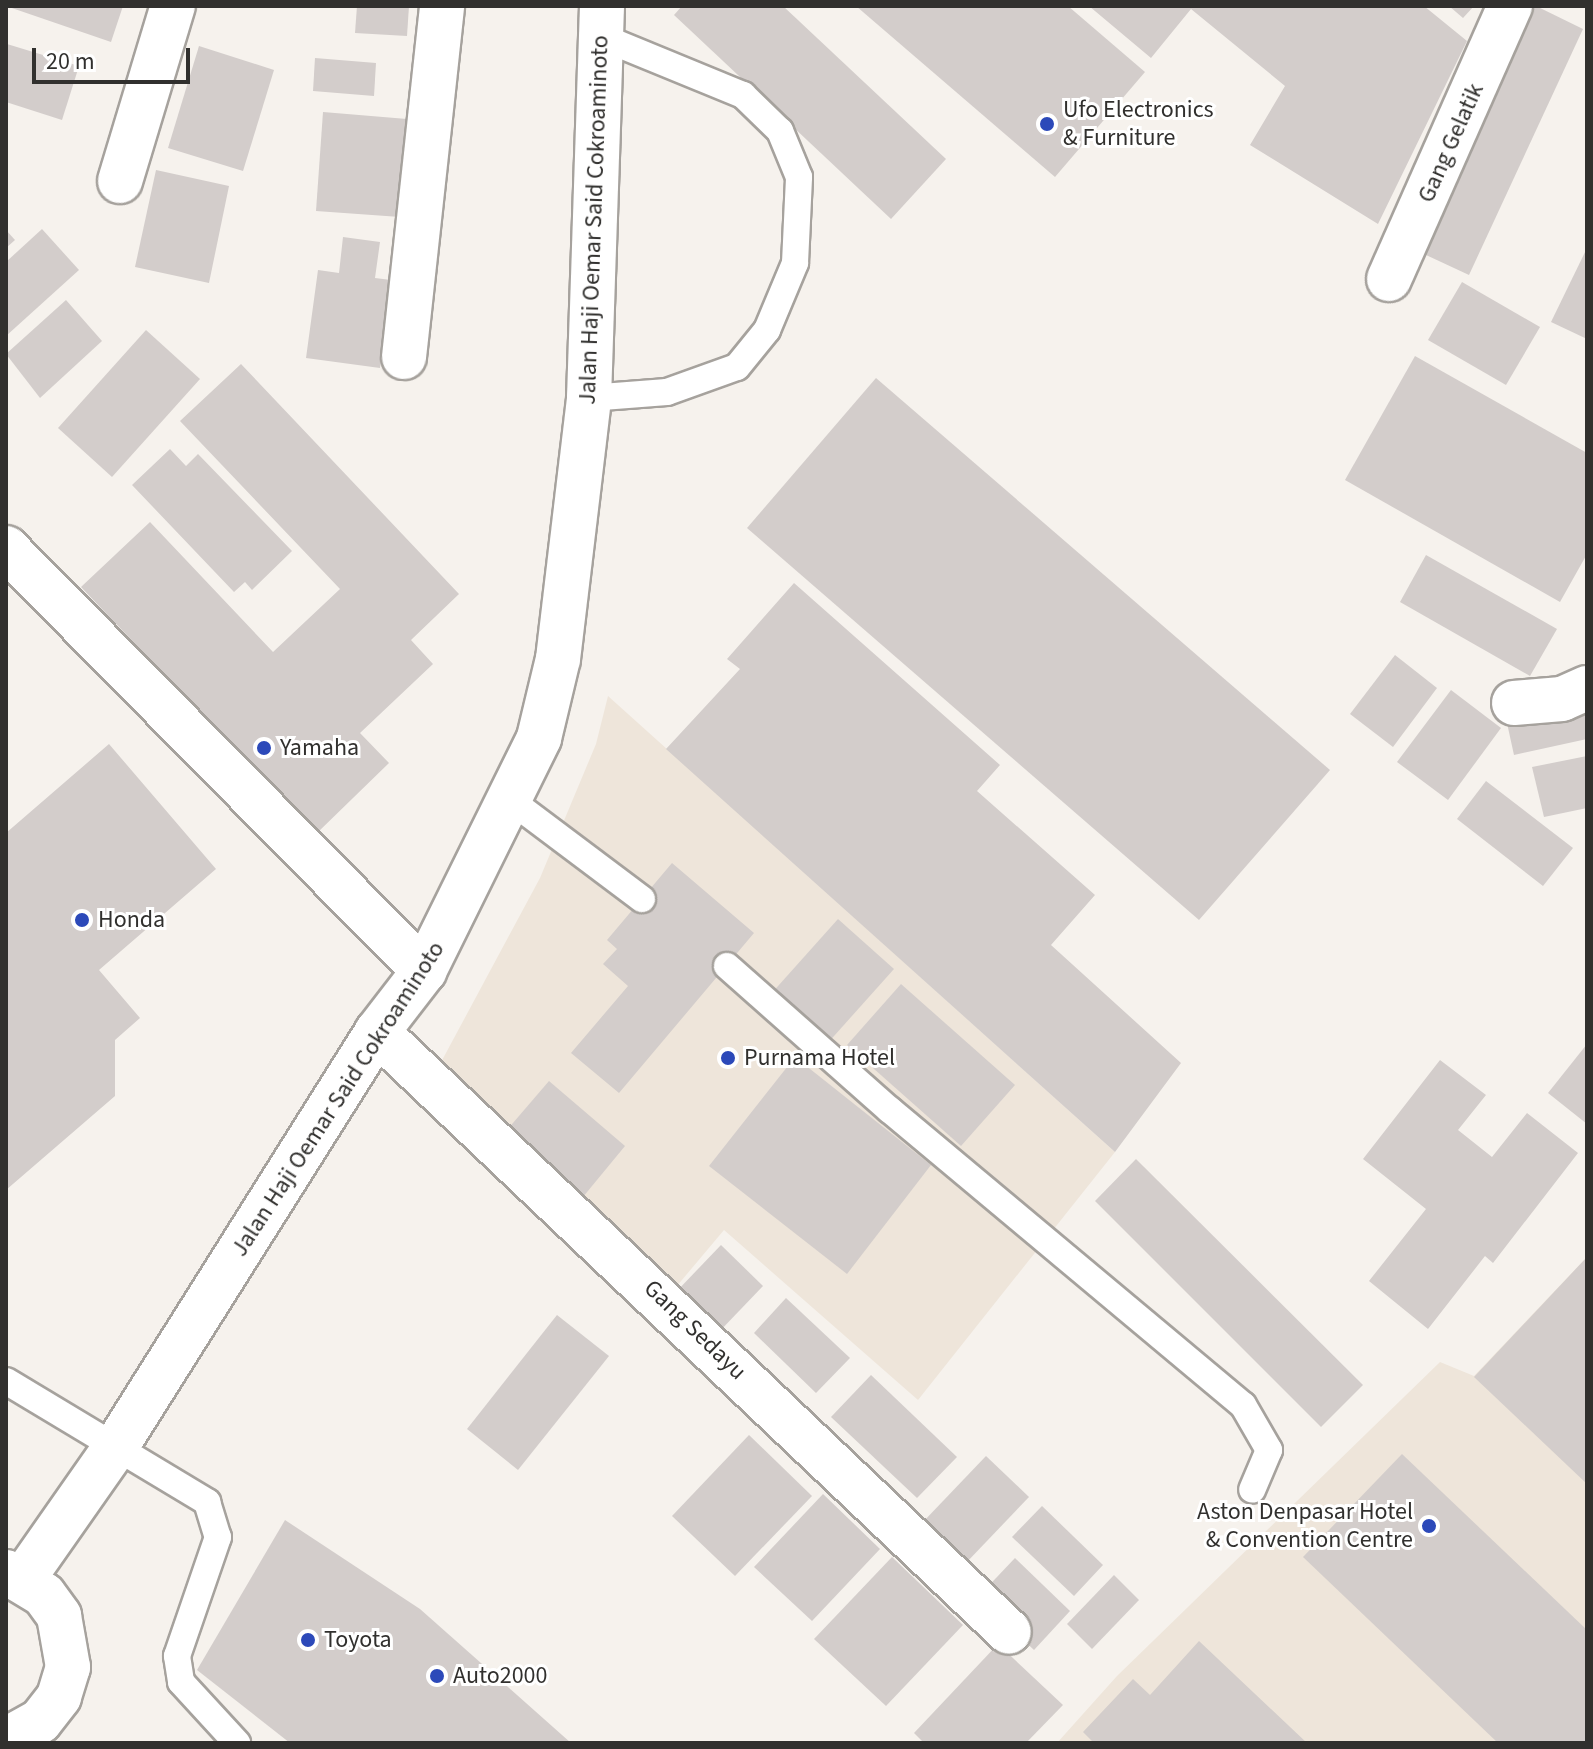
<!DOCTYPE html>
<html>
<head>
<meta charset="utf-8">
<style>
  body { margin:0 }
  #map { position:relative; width:1593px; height:1749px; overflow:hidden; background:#f6f2ed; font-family:"Source Sans 3",sans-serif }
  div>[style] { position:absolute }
  .built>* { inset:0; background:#eee5da }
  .building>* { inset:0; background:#d3cdcb }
  .roads { filter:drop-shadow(2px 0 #a6a29d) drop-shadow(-2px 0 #a6a29d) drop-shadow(0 2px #a6a29d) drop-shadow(0 -2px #a6a29d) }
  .service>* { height:26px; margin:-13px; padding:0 13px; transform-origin:13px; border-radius:13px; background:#fff }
  .minor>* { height:44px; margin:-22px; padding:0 22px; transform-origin:22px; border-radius:22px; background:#fff }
  .trunk>* { height:44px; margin:-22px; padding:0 22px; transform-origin:22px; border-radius:22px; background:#fff }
  .dots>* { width:22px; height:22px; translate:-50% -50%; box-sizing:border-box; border:4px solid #fff; border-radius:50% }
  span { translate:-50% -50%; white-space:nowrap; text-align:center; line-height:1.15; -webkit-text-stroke:6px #fff; paint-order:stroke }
  .poi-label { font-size:24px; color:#31302e }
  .left { translate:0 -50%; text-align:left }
  .right { translate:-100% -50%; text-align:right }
  .street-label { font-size:24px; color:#31302e }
  .frame { position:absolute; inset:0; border:8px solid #31302e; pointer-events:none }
  .scale { position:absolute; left:32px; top:48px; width:158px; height:36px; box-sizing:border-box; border:4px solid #31302e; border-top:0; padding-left:10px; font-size:24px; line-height:28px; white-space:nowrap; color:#31302e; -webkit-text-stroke:6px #fff; paint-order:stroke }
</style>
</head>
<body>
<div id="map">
  <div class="built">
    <i style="clip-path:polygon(608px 696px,1115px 1152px,918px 1400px,724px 1230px,655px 1312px,418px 1105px,540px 878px,596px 744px)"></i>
    <i style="clip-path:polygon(1587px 1257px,1587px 1743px,1057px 1743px,1117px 1676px,1440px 1362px,1474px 1376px)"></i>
  </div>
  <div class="building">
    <i style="clip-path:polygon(6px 6px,123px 6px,111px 42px)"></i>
    <i style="clip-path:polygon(357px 6px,409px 6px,407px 36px,355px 33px)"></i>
    <i style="clip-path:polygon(682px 6px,783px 6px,946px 159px,891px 219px,674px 15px)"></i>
    <i style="clip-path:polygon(856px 6px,1068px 6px,1145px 72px,1055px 177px)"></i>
    <i style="clip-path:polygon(1089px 6px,1424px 6px,1467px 41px,1378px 224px,1250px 145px,1285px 86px,1191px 9px,1151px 58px)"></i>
    <i style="clip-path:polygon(1449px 6px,1474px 6px,1463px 18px)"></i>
    <i style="clip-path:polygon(1523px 6px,1536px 6px,1583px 29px,1469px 275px,1411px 248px)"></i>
    <i style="clip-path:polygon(7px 44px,79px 66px,62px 120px,6px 102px)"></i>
    <i style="clip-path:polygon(199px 46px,274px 70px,243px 171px,168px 148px)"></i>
    <i style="clip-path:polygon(315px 58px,376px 63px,374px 96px,313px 91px)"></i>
    <i style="clip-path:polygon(323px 112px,407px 119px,400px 217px,316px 211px)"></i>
    <i style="clip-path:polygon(156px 170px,229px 186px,209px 283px,135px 267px)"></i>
    <i style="clip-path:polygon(42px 229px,79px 270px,6px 336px,6px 262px)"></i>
    <i style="clip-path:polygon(6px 230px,15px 240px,6px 248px)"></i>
    <i style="clip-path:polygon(343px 237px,380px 242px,375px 278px,391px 280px,380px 368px,306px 358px,318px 270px,339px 273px)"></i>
    <i style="clip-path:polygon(1587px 248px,1587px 339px,1551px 322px)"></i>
    <i style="clip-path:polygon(1462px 282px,1540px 327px,1506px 385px,1428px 340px)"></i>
    <i style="clip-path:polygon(66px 300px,102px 341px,40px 398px,6px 354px)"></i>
    <i style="clip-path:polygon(146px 330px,200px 379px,112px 477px,58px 428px)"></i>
    <i style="clip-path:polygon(1415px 356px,1587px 453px,1587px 554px,1560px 602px,1345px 480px)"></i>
    <i style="clip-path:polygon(241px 364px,459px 594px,411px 640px,433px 664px,360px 733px,389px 763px,316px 834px,81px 587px,150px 522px,273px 652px,340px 589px,180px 421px)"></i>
    <i style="clip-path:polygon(876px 378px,1330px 770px,1199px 920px,747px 528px)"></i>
    <i style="clip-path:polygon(170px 449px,186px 466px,198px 454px,292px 551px,252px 590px,245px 582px,234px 592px,132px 485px)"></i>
    <i style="clip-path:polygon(1426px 555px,1557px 629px,1530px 676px,1400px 602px)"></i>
    <i style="clip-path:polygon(794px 583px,1000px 765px,977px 791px,1095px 895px,1051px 945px,1181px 1063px,1115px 1152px,666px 749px,740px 669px,727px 659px)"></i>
    <i style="clip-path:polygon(1395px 655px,1437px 688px,1393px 747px,1350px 714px)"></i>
    <i style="clip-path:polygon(1451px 690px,1501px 728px,1448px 800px,1397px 762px)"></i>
    <i style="clip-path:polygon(1587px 697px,1587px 739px,1514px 755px,1505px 714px)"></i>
    <i style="clip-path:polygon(109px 744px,216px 869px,99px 970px,140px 1018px,115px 1040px,115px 1096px,6px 1190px,6px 833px)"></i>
    <i style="clip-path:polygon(1587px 756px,1587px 808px,1544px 817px,1532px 767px)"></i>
    <i style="clip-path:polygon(1486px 781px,1573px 848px,1543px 886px,1457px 819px)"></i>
    <i style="clip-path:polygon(672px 863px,754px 933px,619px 1093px,571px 1053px,628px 986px,603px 964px,617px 949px,607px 940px)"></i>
    <i style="clip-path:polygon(838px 919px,894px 969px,826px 1045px,770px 995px)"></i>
    <i style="clip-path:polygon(901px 984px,1015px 1085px,961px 1146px,847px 1045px)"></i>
    <i style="clip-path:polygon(1587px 1044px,1587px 1124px,1548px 1093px)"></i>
    <i style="clip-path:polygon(795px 1057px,931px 1165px,847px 1274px,709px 1166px)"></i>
    <i style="clip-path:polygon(1440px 1060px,1486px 1095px,1458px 1130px,1492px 1157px,1527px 1113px,1578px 1153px,1493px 1263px,1485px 1256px,1428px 1329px,1369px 1281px,1426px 1209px,1363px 1159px)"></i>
    <i style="clip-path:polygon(549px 1081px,625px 1146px,578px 1203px,500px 1138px)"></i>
    <i style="clip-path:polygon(1136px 1159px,1363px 1385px,1321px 1427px,1095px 1201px)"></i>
    <i style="clip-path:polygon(721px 1245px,763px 1286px,717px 1334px,675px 1293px)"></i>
    <i style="clip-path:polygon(1587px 1257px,1587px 1484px,1474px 1377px)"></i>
    <i style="clip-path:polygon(786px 1298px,850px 1358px,816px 1393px,754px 1333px)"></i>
    <i style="clip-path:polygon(557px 1315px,609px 1356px,518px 1470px,467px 1429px)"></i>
    <i style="clip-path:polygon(871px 1375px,957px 1457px,917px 1498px,831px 1417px)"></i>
    <i style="clip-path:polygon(749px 1435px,812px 1496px,735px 1576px,672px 1516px)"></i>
    <i style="clip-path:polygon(1402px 1454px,1587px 1630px,1587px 1743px,1498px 1743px,1303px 1557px)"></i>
    <i style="clip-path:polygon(986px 1456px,1029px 1497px,965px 1564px,922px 1523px)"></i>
    <i style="clip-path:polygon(823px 1494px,880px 1549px,812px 1621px,754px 1567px)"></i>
    <i style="clip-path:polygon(1042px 1506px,1103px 1565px,1074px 1596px,1012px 1537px)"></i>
    <i style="clip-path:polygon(285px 1520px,420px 1609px,571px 1743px,290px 1743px,197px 1670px)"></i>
    <i style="clip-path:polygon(892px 1557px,963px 1625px,886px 1706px,814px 1639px)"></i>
    <i style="clip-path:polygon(1015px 1558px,1070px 1611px,1034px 1650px,978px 1597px)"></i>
    <i style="clip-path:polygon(1114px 1575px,1139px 1600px,1092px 1649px,1067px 1624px)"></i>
    <i style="clip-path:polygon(1199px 1641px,1307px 1743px,1094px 1743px,1083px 1732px,1133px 1679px,1150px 1695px)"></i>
    <i style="clip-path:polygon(998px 1644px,1063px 1705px,1026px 1743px,924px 1743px,914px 1733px)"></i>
  </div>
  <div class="roads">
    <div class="service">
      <i style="left:589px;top:398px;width:78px;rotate:-4.4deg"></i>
      <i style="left:667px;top:392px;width:74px;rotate:-19.7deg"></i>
      <i style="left:737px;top:367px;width:48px;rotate:-51deg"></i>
      <i style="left:767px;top:330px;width:73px;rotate:-67.3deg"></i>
      <i style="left:795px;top:263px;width:86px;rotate:-87.3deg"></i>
      <i style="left:799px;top:177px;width:50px;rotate:-112.4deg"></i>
      <i style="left:780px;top:131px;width:52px;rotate:-135.8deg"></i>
      <i style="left:743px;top:95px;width:156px;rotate:-157.7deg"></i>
      <i style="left:510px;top:800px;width:165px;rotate:36.9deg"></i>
      <i style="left:727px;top:966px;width:217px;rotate:41.5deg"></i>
      <i style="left:890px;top:1110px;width:460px;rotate:39.9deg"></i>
      <i style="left:1243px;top:1405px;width:52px;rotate:60deg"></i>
      <i style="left:1269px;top:1450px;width:43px;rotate:113deg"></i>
      <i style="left:6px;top:1381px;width:235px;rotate:31deg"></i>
      <i style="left:207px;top:1502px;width:37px;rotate:73deg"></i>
      <i style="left:218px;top:1537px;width:126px;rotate:109deg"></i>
      <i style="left:177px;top:1656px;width:26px;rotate:81deg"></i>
      <i style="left:181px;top:1682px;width:83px;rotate:47.4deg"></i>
    </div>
    <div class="minor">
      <i style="left:120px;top:181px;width:183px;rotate:-73.2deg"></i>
      <i style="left:1389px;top:279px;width:299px;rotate:-66.1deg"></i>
      <i style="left:404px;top:357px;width:353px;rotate:-83.8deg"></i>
      <i style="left:6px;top:548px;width:595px;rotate:45.34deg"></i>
      <i style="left:1514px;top:703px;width:48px;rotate:-4.8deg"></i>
      <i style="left:1562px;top:699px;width:27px;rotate:-24deg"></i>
      <i style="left:377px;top:1032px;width:871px;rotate:43.51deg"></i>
    </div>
    <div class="trunk">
      <i style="left:6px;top:1572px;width:44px;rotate:31.2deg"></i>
      <i style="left:44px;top:1595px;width:26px;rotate:54deg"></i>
      <i style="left:59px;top:1616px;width:52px;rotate:80deg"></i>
      <i style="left:68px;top:1667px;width:31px;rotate:107deg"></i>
      <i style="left:59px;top:1697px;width:31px;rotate:128deg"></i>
      <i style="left:40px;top:1721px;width:39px;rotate:151deg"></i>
      <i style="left:23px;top:1579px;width:164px;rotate:-55deg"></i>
      <i style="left:117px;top:1445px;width:488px;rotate:-57.8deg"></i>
      <i style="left:377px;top:1032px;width:77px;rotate:-52.4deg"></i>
      <i style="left:424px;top:971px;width:260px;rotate:-63.7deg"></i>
      <i style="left:539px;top:738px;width:81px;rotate:-76.5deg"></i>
      <i style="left:558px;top:659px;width:263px;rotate:-83.2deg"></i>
      <i style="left:589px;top:398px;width:392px;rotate:-88.1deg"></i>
    </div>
  </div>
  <div class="dots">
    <i style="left:1047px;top:124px;background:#2c49b9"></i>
    <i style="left:264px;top:748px;background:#2c49b9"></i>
    <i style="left:82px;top:920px;background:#2c49b9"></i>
    <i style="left:728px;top:1058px;background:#2c49b9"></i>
    <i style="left:1429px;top:1526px;background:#2c49b9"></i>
    <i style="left:308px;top:1640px;background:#2c49b9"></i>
    <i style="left:437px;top:1676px;background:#2c49b9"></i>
  </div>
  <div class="poi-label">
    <span class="left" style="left:1063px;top:124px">Ufo Electronics<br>&amp; Furniture</span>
    <span class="left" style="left:280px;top:748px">Yamaha</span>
    <span class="left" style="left:98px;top:920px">Honda</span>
    <span class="left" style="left:744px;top:1058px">Purnama Hotel</span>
    <span class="right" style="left:1413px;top:1526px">Aston Denpasar Hotel<br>&amp; Convention Centre</span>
    <span class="left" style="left:324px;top:1640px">Toyota</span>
    <span class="left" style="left:453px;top:1676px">Auto2000</span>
  </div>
  <div class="street-label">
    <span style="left:1451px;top:143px;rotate:-66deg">Gang Gelatik</span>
    <span style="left:594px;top:220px;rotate:-88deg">Jalan Haji Oemar Said Cokroaminoto</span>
    <span style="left:338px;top:1099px;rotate:-57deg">Jalan Haji Oemar Said Cokroaminoto</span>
    <span style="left:695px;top:1330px;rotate:44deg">Gang Sedayu</span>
  </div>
  <div class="frame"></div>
  <div class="scale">20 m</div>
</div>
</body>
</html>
